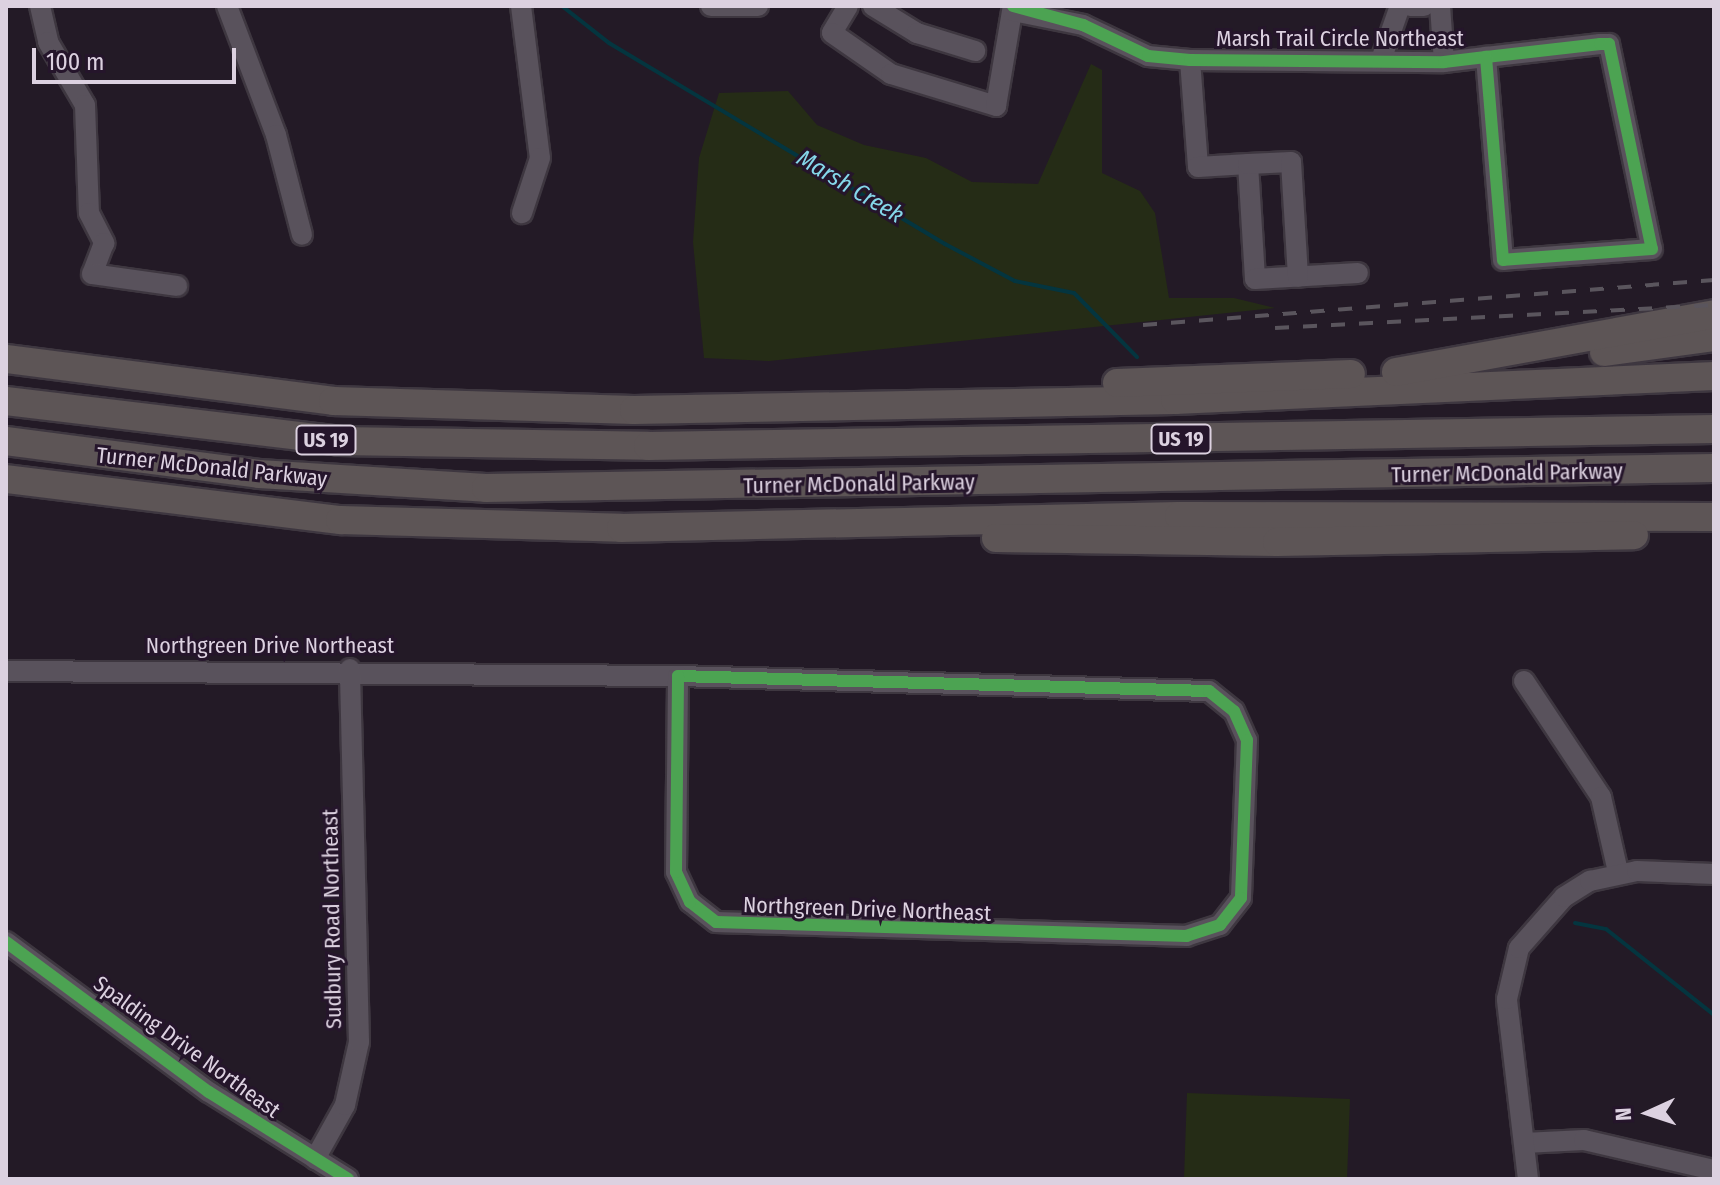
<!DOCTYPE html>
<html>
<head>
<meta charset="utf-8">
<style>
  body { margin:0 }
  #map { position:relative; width:1720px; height:1185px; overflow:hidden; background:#231a26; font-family:"Fira Sans Condensed",sans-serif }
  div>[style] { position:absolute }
  .green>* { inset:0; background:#252c16 }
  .stream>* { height:4px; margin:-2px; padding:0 2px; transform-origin:2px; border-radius:2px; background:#04353f }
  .roads { filter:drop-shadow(2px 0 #3e3740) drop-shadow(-2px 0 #3e3740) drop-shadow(0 2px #3e3740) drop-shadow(0 -2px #3e3740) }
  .minor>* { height:20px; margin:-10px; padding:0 10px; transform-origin:10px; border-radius:10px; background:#59525c }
  .highway>* { height:28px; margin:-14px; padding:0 14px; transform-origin:14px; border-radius:14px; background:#5d5556 }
  .rail>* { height:4px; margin-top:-2px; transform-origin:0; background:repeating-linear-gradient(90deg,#5a555d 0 14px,transparent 0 28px) }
  .cycleway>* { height:12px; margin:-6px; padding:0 6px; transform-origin:6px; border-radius:6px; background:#4ca352 }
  span { translate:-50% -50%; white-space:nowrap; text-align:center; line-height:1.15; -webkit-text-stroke:6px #25152b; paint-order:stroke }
  .shield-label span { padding:2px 6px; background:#25152b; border:2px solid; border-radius:6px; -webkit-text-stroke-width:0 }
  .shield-label { font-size:20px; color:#dcd1e0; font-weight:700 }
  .street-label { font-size:22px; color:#dcd1e0 }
  .water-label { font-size:24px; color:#85d7e9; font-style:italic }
  .frame { position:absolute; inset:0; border:8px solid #dcd1e0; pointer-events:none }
  .north { position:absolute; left:1608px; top:1073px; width:80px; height:80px; -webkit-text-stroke:6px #25152b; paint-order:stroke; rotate:267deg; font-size:22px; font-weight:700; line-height:32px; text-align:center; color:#dcd1e0 }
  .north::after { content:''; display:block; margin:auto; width:28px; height:36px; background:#dcd1e0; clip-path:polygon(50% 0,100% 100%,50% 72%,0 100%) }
  .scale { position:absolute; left:32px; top:48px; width:204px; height:36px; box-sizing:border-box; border:4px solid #dcd1e0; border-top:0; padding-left:10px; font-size:24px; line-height:28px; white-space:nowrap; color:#dcd1e0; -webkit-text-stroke:6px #25152b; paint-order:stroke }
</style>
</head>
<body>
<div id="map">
  <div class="green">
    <i style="clip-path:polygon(1091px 64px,1102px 70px,1102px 173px,1140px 191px,1155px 213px,1169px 298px,1234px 298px,1275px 308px,769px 361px,704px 358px,693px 242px,699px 158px,719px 93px,788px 91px,817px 125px,864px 145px,926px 158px,972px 182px,1038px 184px)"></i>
    <i style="clip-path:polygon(1187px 1093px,1350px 1099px,1347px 1179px,1184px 1179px)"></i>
  </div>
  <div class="stream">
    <i style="left:562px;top:6px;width:60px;rotate:38.2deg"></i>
    <i style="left:609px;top:43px;width:392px;rotate:30.9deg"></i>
    <i style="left:945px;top:244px;width:79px;rotate:27.9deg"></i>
    <i style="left:1015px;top:281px;width:60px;rotate:11.5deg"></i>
    <i style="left:1074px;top:293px;width:90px;rotate:45.5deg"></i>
    <i style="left:1575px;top:923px;width:32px;rotate:11deg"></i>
    <i style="left:1606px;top:929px;width:138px;rotate:38.5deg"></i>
  </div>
  <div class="roads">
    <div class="minor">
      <i style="left:40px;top:6px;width:37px;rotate:77deg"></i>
      <i style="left:48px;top:42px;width:73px;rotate:59.6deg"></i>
      <i style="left:85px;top:105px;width:108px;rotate:87.9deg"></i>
      <i style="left:89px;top:213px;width:34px;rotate:63deg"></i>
      <i style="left:104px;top:243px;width:33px;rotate:111deg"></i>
      <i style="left:92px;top:274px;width:86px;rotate:8deg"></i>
      <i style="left:227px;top:6px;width:138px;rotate:69.2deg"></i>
      <i style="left:276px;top:135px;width:103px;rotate:75.4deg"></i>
      <i style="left:521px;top:6px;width:153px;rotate:82.9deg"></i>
      <i style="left:540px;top:158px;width:58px;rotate:108.1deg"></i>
      <i style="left:711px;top:6px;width:47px"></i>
      <i style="left:848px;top:6px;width:31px;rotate:121deg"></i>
      <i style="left:832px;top:33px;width:72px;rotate:34.8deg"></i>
      <i style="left:891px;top:74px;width:110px;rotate:16.9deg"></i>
      <i style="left:996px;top:106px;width:101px;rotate:-80.4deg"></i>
      <i style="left:873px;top:6px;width:52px;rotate:31.5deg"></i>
      <i style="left:917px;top:33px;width:61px;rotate:17.2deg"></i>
      <i style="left:1410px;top:6px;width:14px"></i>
      <i style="left:1440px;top:6px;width:56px;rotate:85.9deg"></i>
      <i style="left:1013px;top:11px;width:71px;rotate:11.3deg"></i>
      <i style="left:1083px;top:25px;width:72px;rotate:25.5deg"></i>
      <i style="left:1148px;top:56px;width:42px;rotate:5.4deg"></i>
      <i style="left:1190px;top:60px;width:254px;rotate:0.5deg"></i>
      <i style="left:1444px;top:62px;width:42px;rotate:-6.8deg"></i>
      <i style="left:1486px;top:57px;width:115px;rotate:-6.5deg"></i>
      <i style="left:1600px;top:44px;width:9px"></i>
      <i style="left:1609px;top:44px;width:209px;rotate:78.2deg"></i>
      <i style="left:1652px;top:249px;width:149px;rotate:175.8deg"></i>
      <i style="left:1503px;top:260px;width:204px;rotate:-94.8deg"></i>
      <i style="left:1190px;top:60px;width:107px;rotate:85.7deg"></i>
      <i style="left:1198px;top:167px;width:50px;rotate:-3.4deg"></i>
      <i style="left:1248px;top:164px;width:115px;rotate:86.5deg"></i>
      <i style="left:1255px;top:279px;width:103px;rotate:-3.3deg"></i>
      <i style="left:1381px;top:60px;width:57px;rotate:-70.6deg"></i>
      <i style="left:1248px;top:164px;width:43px;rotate:-2.7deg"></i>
      <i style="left:1291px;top:162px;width:115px;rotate:86.5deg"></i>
      <i style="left:6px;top:671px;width:672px;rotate:0.43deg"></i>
      <i style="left:678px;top:676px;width:531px;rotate:1.62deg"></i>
      <i style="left:1209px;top:691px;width:32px;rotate:39deg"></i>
      <i style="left:1234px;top:711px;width:32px;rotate:66deg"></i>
      <i style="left:1247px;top:740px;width:158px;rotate:92.2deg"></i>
      <i style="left:1241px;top:898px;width:34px;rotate:128deg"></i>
      <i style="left:1220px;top:925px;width:35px;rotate:162deg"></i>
      <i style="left:1187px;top:936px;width:471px;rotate:-178.3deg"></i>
      <i style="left:716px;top:922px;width:33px;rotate:-142deg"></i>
      <i style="left:690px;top:902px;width:33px;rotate:-115deg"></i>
      <i style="left:676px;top:872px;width:196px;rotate:-89.4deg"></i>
      <i style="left:1524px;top:681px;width:139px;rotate:56.4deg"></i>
      <i style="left:1601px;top:797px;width:77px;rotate:77.2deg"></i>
      <i style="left:6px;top:942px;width:252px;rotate:36.5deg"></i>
      <i style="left:209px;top:1092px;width:164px;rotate:32deg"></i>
      <i style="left:1524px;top:1143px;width:60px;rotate:-2.9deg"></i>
      <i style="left:1584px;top:1140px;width:133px;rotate:13deg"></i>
      <i style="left:315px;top:1159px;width:62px;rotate:-60.9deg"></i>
      <i style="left:345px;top:1105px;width:65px;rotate:-77.5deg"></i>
      <i style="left:359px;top:1042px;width:373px;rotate:-91.4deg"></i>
      <i style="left:1528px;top:1179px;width:181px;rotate:-96.7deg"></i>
      <i style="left:1507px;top:999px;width:52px;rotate:-76.8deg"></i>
      <i style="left:1519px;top:948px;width:68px;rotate:-48.6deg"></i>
      <i style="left:1564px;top:897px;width:31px;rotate:-32deg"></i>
      <i style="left:1590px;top:881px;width:48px;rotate:-12deg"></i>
      <i style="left:1637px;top:871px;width:77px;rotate:2.2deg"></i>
    </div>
    <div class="highway">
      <i style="left:1604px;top:352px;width:111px;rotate:-7.8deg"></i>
      <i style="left:6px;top:359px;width:330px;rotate:7.3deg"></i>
      <i style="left:333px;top:401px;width:301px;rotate:1.7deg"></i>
      <i style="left:634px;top:410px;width:541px;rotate:-1.06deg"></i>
      <i style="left:1175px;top:400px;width:540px;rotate:-2.55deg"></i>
      <i style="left:1396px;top:372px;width:323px;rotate:-10.3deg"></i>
      <i style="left:1117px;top:383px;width:234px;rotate:-2.2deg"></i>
      <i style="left:6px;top:401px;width:335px;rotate:6.8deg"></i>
      <i style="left:339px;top:441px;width:309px;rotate:0.9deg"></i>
      <i style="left:648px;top:446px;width:1066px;rotate:-0.91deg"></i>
      <i style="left:6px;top:441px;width:255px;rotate:7.4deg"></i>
      <i style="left:259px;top:474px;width:227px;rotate:3.5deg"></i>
      <i style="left:486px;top:488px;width:1228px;rotate:-0.93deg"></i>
      <i style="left:6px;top:479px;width:337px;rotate:7deg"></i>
      <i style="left:340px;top:520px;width:281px;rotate:1.6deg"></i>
      <i style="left:621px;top:528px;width:558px;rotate:-1.23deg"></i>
      <i style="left:1179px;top:516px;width:535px;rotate:0.11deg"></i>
      <i style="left:996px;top:538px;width:281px;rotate:0.8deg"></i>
      <i style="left:1277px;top:542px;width:357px;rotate:-1.1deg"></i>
    </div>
  </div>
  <div class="rail">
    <i style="left:1143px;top:325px;width:573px;rotate:-4.51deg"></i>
    <i style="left:1275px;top:328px;width:440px;rotate:-3deg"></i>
  </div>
  <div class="cycleway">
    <i style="left:1013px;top:6px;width:73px;rotate:15.2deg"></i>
    <i style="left:1083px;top:25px;width:72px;rotate:25.5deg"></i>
    <i style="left:1148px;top:56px;width:42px;rotate:5.4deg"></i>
    <i style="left:1190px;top:60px;width:254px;rotate:0.5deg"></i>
    <i style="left:1444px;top:62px;width:42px;rotate:-6.8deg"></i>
    <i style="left:1486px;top:57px;width:115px;rotate:-6.5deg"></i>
    <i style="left:1600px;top:44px;width:9px"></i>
    <i style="left:1609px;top:44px;width:209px;rotate:78.2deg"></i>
    <i style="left:1652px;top:249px;width:149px;rotate:175.8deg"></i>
    <i style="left:1503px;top:260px;width:204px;rotate:-94.8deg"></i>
    <i style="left:678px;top:676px;width:531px;rotate:1.62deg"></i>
    <i style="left:1209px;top:691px;width:32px;rotate:39deg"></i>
    <i style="left:1234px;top:711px;width:32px;rotate:66deg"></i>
    <i style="left:1247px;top:740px;width:158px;rotate:92.2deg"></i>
    <i style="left:1241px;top:898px;width:34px;rotate:128deg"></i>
    <i style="left:1220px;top:925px;width:35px;rotate:162deg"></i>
    <i style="left:1187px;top:936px;width:471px;rotate:-178.3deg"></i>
    <i style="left:716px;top:922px;width:33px;rotate:-142deg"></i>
    <i style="left:690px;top:902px;width:33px;rotate:-115deg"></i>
    <i style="left:676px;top:872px;width:196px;rotate:-89.4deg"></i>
    <i style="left:6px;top:942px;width:252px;rotate:36.5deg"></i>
    <i style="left:209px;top:1092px;width:164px;rotate:32deg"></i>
  </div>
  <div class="shield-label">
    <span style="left:1181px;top:439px">US 19</span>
    <span style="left:326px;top:440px">US 19</span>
  </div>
  <div class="street-label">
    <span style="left:1340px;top:39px">Marsh Trail Circle Northeast</span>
    <span style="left:212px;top:467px;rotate:6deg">Turner McDonald Parkway</span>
    <span style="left:1507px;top:473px;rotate:-1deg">Turner McDonald Parkway</span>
    <span style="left:859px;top:484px;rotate:-1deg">Turner McDonald Parkway</span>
    <span style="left:270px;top:646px">Northgreen Drive Northeast</span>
    <span style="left:867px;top:909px;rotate:2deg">Northgreen Drive Northeast</span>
    <span style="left:332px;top:919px;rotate:-91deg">Sudbury Road Northeast</span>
    <span style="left:187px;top:1047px;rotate:36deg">Spalding Drive Northeast</span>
  </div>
  <div class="water-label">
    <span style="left:850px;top:187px;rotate:31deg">Marsh Creek</span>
  </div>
  <div class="frame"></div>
  <div class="north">N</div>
  <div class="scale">100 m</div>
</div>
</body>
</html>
